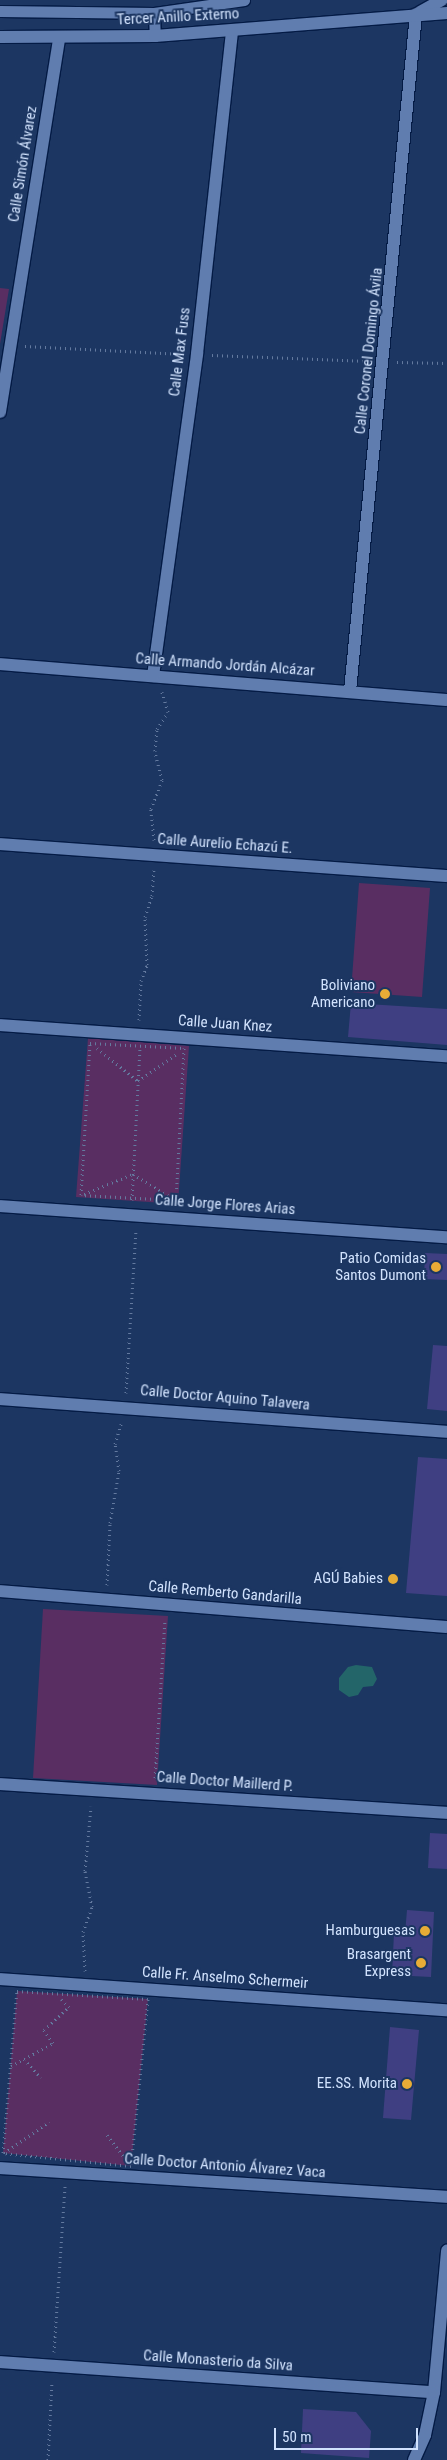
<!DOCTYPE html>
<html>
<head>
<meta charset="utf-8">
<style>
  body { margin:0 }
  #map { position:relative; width:447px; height:2460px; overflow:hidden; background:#1c3662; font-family:"Roboto Condensed",sans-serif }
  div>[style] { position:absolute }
  .green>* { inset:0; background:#592e62 }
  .water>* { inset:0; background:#236569 }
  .building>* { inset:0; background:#3f3f82 }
  .path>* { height:3px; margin-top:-1.5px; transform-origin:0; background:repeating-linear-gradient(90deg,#647a9f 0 1px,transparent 0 5px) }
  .roads { filter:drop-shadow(1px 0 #041b45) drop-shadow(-1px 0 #041b45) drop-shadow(0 1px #041b45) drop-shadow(0 -1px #041b45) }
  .lane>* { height:11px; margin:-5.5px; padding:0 5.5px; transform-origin:5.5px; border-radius:5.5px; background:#607daf }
  .street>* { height:12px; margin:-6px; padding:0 6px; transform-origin:6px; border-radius:6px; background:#607daf }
  .secondary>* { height:12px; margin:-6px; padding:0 6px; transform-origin:6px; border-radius:6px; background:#607daf }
  .dots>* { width:14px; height:14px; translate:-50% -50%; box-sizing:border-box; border:2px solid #1c3662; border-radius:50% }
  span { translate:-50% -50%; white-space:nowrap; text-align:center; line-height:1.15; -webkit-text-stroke:4px #1c3662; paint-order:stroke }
  .street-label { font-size:15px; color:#d1e2fd }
  .poi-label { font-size:15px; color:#d1e2fd }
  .right { translate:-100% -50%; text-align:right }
  .scale { position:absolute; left:274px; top:2428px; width:144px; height:22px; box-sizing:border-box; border:2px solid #d1e2fd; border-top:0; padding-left:6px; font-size:15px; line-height:18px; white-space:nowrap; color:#d1e2fd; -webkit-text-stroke:4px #1c3662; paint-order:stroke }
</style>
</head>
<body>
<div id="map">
  <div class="green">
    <i style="clip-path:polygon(0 288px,9px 289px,0 344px)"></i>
    <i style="clip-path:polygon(359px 883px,430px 888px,422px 997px,351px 992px)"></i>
    <i style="clip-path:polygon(88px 1038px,189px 1046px,178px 1204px,76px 1197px)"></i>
    <i style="clip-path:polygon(43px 1609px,168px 1616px,157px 1785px,33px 1778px)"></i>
    <i style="clip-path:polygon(17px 1991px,148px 1999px,131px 2166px,3px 2153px)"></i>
  </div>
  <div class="water">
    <i style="clip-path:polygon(356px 1665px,372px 1667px,377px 1679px,373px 1686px,363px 1687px,358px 1695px,349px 1697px,339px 1690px,339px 1678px,348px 1667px)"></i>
  </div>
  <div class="building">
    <i style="clip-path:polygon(351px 1003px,447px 1009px,447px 1045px,348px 1037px)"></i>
    <i style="clip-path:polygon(425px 1253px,447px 1254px,447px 1280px,424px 1279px)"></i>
    <i style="clip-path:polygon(433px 1345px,447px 1346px,447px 1411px,427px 1409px)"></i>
    <i style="clip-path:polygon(418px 1457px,447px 1459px,447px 1596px,406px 1593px)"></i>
    <i style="clip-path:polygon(430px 1833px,447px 1834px,447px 1869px,428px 1868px)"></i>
    <i style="clip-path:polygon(407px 1910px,434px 1912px,431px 1977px,392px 1975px,394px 1933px,405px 1934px)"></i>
    <i style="clip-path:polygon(390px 2027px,419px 2030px,411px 2120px,383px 2118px)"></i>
    <i style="clip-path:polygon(303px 2409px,356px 2412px,371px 2431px,369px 2458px,301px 2453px)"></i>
  </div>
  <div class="path">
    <i style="left:25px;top:346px;width:158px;rotate:2.9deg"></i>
    <i style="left:212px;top:355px;width:156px;rotate:2.2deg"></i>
    <i style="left:397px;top:362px;width:50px;rotate:1.1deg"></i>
    <i style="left:154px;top:840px;width:31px;rotate:-96deg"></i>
    <i style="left:151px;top:809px;width:31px;rotate:-69deg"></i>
    <i style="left:162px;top:780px;width:30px;rotate:-104deg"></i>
    <i style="left:155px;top:751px;width:22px;rotate:-85deg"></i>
    <i style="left:157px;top:729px;width:20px;rotate:-57deg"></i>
    <i style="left:168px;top:712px;width:21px;rotate:-107deg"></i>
    <i style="left:139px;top:1020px;width:39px;rotate:-87deg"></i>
    <i style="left:141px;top:981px;width:17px;rotate:-69deg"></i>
    <i style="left:147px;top:965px;width:48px;rotate:-92.4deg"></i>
    <i style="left:145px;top:917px;width:22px;rotate:-72deg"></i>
    <i style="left:152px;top:896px;width:26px;rotate:-86deg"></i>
    <i style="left:90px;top:1043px;width:94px;rotate:3deg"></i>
    <i style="left:184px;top:1048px;width:152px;rotate:93deg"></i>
    <i style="left:176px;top:1200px;width:95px;rotate:-177deg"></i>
    <i style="left:81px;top:1195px;width:152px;rotate:-86.6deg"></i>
    <i style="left:97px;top:1048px;width:53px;rotate:38.8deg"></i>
    <i style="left:138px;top:1081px;width:49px;rotate:-35deg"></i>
    <i style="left:84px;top:1194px;width:53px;rotate:-22.2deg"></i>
    <i style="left:133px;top:1174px;width:48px;rotate:31.4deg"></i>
    <i style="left:132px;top:1200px;width:151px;rotate:-87deg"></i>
    <i style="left:126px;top:1393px;width:162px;rotate:-86.5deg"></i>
    <i style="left:107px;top:1585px;width:62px;rotate:-87.2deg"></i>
    <i style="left:110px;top:1523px;width:53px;rotate:-80.2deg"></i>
    <i style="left:119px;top:1471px;width:27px;rotate:-98deg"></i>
    <i style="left:115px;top:1444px;width:21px;rotate:-73deg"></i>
    <i style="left:155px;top:1778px;width:158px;rotate:-86.4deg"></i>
    <i style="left:85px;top:1971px;width:39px;rotate:-93deg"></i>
    <i style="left:83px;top:1932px;width:27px;rotate:-70deg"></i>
    <i style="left:92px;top:1907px;width:37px;rotate:-101deg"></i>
    <i style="left:85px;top:1871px;width:65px;rotate:-84.7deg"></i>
    <i style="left:17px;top:1991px;width:131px;rotate:3.5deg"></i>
    <i style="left:148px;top:1999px;width:168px;rotate:95.8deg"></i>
    <i style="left:131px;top:2166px;width:129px;rotate:-174.2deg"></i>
    <i style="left:3px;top:2153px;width:163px;rotate:-85.1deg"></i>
    <i style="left:24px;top:2059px;width:25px;rotate:48deg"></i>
    <i style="left:11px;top:2066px;width:48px;rotate:-28.7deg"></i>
    <i style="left:53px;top:2043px;width:16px;rotate:-125deg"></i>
    <i style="left:44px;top:2030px;width:34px;rotate:-43deg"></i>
    <i style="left:69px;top:2007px;width:11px;rotate:-135deg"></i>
    <i style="left:107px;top:2135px;width:33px;rotate:52deg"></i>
    <i style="left:4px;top:2153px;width:55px;rotate:-34.6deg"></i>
    <i style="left:54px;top:2352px;width:166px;rotate:-86.2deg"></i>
    <i style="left:48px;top:2460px;width:79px;rotate:-87.1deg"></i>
  </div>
  <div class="roads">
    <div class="lane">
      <i style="left:0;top:11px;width:154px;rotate:0.7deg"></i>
      <i style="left:154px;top:13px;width:91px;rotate:-8.2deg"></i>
      <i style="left:154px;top:13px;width:23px;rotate:88deg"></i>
    </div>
    <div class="street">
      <i style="left:0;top:412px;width:379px;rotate:-81deg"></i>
      <i style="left:0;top:664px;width:448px;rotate:4.6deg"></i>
      <i style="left:153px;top:676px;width:325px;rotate:-82.2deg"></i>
      <i style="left:197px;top:354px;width:325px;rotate:-83.8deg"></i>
      <i style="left:350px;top:691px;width:680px;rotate:-84.43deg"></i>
      <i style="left:0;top:844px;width:448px;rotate:4.1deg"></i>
      <i style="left:0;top:1025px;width:448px;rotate:4deg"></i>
      <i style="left:0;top:1206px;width:448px;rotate:4deg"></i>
      <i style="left:0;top:1399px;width:448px;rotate:4.2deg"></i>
      <i style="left:0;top:1591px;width:448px;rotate:4.6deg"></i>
      <i style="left:0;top:1784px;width:448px;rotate:3.7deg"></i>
      <i style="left:0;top:1979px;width:448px;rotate:4deg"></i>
      <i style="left:0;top:2168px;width:448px;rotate:3.7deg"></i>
      <i style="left:0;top:2362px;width:435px;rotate:4deg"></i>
    </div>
    <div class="secondary">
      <i style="left:420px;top:12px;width:25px;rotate:-29deg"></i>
      <i style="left:0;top:37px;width:155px;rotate:-0.4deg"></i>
      <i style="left:155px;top:36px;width:293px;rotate:-4.5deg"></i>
      <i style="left:414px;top:2460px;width:27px;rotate:-66deg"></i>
      <i style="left:425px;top:2435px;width:44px;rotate:-78.2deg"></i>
      <i style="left:434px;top:2392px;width:142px;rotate:-84.7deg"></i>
    </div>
  </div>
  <div class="dots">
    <i style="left:385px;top:994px;background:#e7ac36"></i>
    <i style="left:436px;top:1267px;background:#e7ac36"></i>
    <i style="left:393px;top:1579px;background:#e7ac36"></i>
    <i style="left:425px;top:1931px;background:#e7ac36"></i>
    <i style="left:421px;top:1963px;background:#e7ac36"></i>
    <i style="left:407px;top:2084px;background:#e7ac36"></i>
  </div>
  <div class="street-label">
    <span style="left:178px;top:17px;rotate:-3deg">Tercer Anillo Externo</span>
    <span style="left:23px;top:164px;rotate:-81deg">Calle Simón Álvarez</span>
    <span style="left:369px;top:351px;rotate:-84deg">Calle Coronel Domingo Ávila</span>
    <span style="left:180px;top:352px;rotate:-83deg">Calle Max Fuss</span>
    <span style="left:225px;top:665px;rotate:4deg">Calle Armando Jordán Alcázar</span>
    <span style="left:225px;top:844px;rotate:4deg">Calle Aurelio Echazú E.</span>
    <span style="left:225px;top:1024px;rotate:4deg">Calle Juan Knez</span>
    <span style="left:225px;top:1205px;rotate:4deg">Calle Jorge Flores Arias</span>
    <span style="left:225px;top:1398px;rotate:5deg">Calle Doctor Aquino Talavera</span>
    <span style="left:225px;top:1593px;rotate:5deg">Calle Remberto Gandarilla</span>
    <span style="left:225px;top:1782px;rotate:4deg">Calle Doctor Maillerd P.</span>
    <span style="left:225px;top:1978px;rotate:4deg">Calle Fr. Anselmo Schermeir</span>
    <span style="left:225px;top:2166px;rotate:4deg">Calle Doctor Antonio Álvarez Vaca</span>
    <span style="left:218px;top:2361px;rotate:4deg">Calle Monasterio da Silva</span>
  </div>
  <div class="poi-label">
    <span class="right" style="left:375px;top:994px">Boliviano<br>Americano</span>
    <span class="right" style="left:426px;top:1267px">Patio Comidas<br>Santos Dumont</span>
    <span class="right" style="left:383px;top:1579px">AGÚ Babies</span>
    <span class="right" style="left:415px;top:1931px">Hamburguesas</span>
    <span class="right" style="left:411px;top:1963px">Brasargent<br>Express</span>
    <span class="right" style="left:397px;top:2084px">EE.SS. Morita</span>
  </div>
  <div class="scale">50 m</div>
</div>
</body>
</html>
